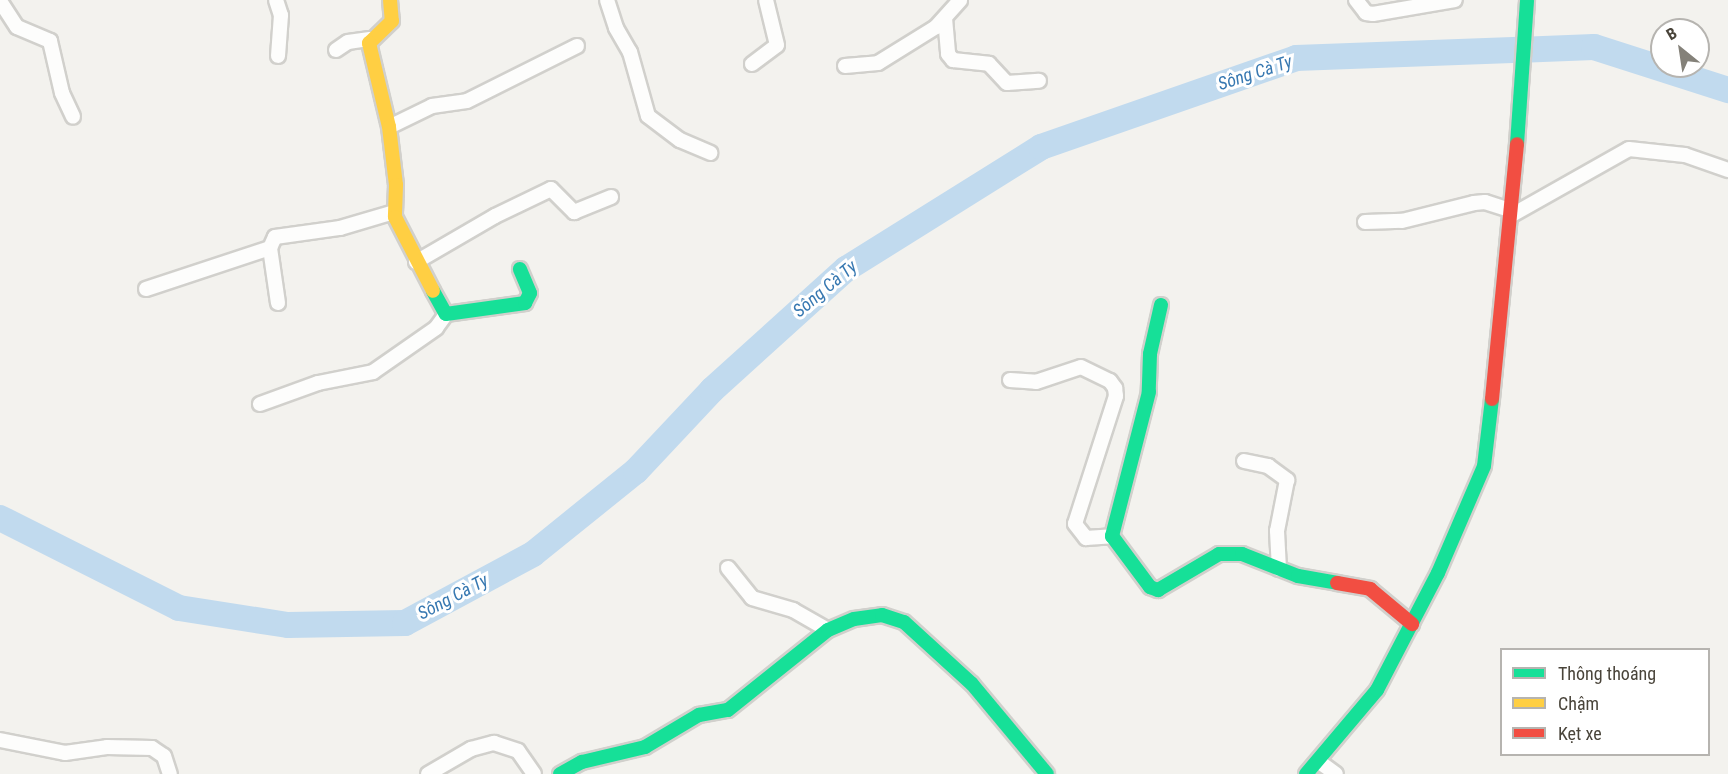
<!DOCTYPE html>
<html>
<head>
<meta charset="utf-8">
<style>
  body { margin:0 }
  #map { position:relative; width:1728px; height:774px; overflow:hidden; background:#f3f2ee; font-family:"Roboto Condensed",sans-serif }
  div>[style] { position:absolute }
  .river>* { height:26px; margin:-13px; padding:0 13px; transform-origin:13px; border-radius:13px; background:#c1daee }
  .roads { filter:drop-shadow(2px 0 #d1d0cc) drop-shadow(-2px 0 #d1d0cc) drop-shadow(0 2px #d1d0cc) drop-shadow(0 -2px #d1d0cc) }
  .street>* { height:14px; margin:-7px; padding:0 7px; transform-origin:7px; border-radius:7px; background:#fdfdfc }
  .fast>* { height:14px; margin:-7px; padding:0 7px; transform-origin:7px; border-radius:7px; background:#16e098 }
  .slow>* { height:14px; margin:-7px; padding:0 7px; transform-origin:7px; border-radius:7px; background:#ffcf43 }
  .jam>* { height:14px; margin:-7px; padding:0 7px; transform-origin:7px; border-radius:7px; background:#f24e42 }
  span { translate:-50% -50%; white-space:nowrap; text-align:center; line-height:1.15; -webkit-text-stroke:6px #fff; paint-order:stroke }
  .water-label { font-size:18px; color:#3778b1; font-style:italic }
  .legend { position:absolute; left:1500px; top:648px; width:210px; height:108px; box-sizing:border-box; background:#fff; border:2px solid #b6b4b0; margin:0; padding:8px 10px; list-style:none; font-size:18px; color:#49443a }
  .legend li { display:flex; align-items:center; gap:12px; height:30px }
  .legend b { width:30px; border:2px solid #b6b4b0 }
  .north { position:absolute; left:1650px; top:18px; width:60px; height:60px; box-sizing:border-box; background:#fff; border:2px solid #b6b4b0; border-radius:50%; rotate:330deg; font-size:16px; font-weight:700; line-height:24px; text-align:center; color:#49443a }
  .north::after { content:''; display:block; margin:auto; width:21px; height:27px; background:#848179; clip-path:polygon(50% 0,100% 100%,50% 72%,0 100%) }
</style>
</head>
<body>
<div id="map">
  <div class="river">
    <i style="left:0;top:518px;width:200px;rotate:26.7deg"></i>
    <i style="left:179px;top:608px;width:110px;rotate:8.9deg"></i>
    <i style="left:288px;top:625px;width:117px;rotate:-1deg"></i>
    <i style="left:405px;top:623px;width:145px;rotate:-28.3deg"></i>
    <i style="left:533px;top:554px;width:132px;rotate:-38.9deg"></i>
    <i style="left:636px;top:471px;width:111px;rotate:-46.8deg"></i>
    <i style="left:712px;top:390px;width:181px;rotate:-42.1deg"></i>
    <i style="left:846px;top:269px;width:230px;rotate:-32deg"></i>
    <i style="left:1041px;top:147px;width:270px;rotate:-19.2deg"></i>
    <i style="left:1296px;top:58px;width:298px;rotate:-2.1deg"></i>
    <i style="left:1594px;top:47px;width:141px;rotate:17.8deg"></i>
  </div>
  <div class="roads">
    <div class="street">
      <i style="left:276px;top:0;width:16px;rotate:72deg"></i>
      <i style="left:281px;top:15px;width:41px;rotate:94.2deg"></i>
      <i style="left:607px;top:0;width:29px;rotate:72deg"></i>
      <i style="left:616px;top:28px;width:28px;rotate:60deg"></i>
      <i style="left:630px;top:52px;width:66px;rotate:74.3deg"></i>
      <i style="left:648px;top:116px;width:40px;rotate:37deg"></i>
      <i style="left:680px;top:140px;width:33px;rotate:23deg"></i>
      <i style="left:1356px;top:0;width:16px;rotate:52deg"></i>
      <i style="left:1366px;top:13px;width:7px;rotate:8deg"></i>
      <i style="left:1373px;top:14px;width:83px;rotate:-9.7deg"></i>
      <i style="left:0;top:1px;width:31px;rotate:57deg"></i>
      <i style="left:17px;top:27px;width:36px;rotate:23deg"></i>
      <i style="left:50px;top:41px;width:53px;rotate:77deg"></i>
      <i style="left:62px;top:93px;width:26px;rotate:65deg"></i>
      <i style="left:945px;top:18px;width:36px;rotate:85deg"></i>
      <i style="left:948px;top:54px;width:8px;rotate:50deg"></i>
      <i style="left:953px;top:60px;width:36px;rotate:6deg"></i>
      <i style="left:989px;top:64px;width:26px;rotate:47deg"></i>
      <i style="left:1007px;top:83px;width:32px;rotate:-4deg"></i>
      <i style="left:336px;top:50px;width:14px;rotate:-34deg"></i>
      <i style="left:348px;top:42px;width:22px;rotate:-8deg"></i>
      <i style="left:752px;top:64px;width:31px;rotate:-37deg"></i>
      <i style="left:777px;top:45px;width:46px;rotate:-103.7deg"></i>
      <i style="left:845px;top:66px;width:33px;rotate:-5deg"></i>
      <i style="left:878px;top:63px;width:68px;rotate:-31.8deg"></i>
      <i style="left:936px;top:27px;width:36px;rotate:-48deg"></i>
      <i style="left:389px;top:127px;width:48px;rotate:-26deg"></i>
      <i style="left:432px;top:106px;width:35px;rotate:-8deg"></i>
      <i style="left:467px;top:101px;width:123px;rotate:-26.6deg"></i>
      <i style="left:1512px;top:215px;width:134px;rotate:-29.4deg"></i>
      <i style="left:1629px;top:149px;width:56px;rotate:6.1deg"></i>
      <i style="left:1685px;top:155px;width:46px;rotate:19.2deg"></i>
      <i style="left:1365px;top:222px;width:37px;rotate:-2deg"></i>
      <i style="left:1402px;top:221px;width:74px;rotate:-14deg"></i>
      <i style="left:1474px;top:203px;width:11px;rotate:-5deg"></i>
      <i style="left:1485px;top:202px;width:28px;rotate:18deg"></i>
      <i style="left:416px;top:262px;width:91px;rotate:-30.2deg"></i>
      <i style="left:495px;top:216px;width:62px;rotate:-25.7deg"></i>
      <i style="left:551px;top:189px;width:33px;rotate:45deg"></i>
      <i style="left:574px;top:212px;width:40px;rotate:-22deg"></i>
      <i style="left:146px;top:289px;width:131px;rotate:-18.3deg"></i>
      <i style="left:278px;top:303px;width:56px;rotate:-98.3deg"></i>
      <i style="left:270px;top:248px;width:12px;rotate:-66deg"></i>
      <i style="left:275px;top:237px;width:66px;rotate:-7.9deg"></i>
      <i style="left:340px;top:228px;width:56px;rotate:-16.5deg"></i>
      <i style="left:1010px;top:380px;width:26px;rotate:4deg"></i>
      <i style="left:1036px;top:382px;width:47px;rotate:-18.4deg"></i>
      <i style="left:1081px;top:367px;width:32px;rotate:26deg"></i>
      <i style="left:1110px;top:381px;width:9px;rotate:54deg"></i>
      <i style="left:1115px;top:388px;width:8px;rotate:83deg"></i>
      <i style="left:1116px;top:396px;width:134px;rotate:107.8deg"></i>
      <i style="left:1075px;top:524px;width:18px;rotate:52deg"></i>
      <i style="left:1086px;top:538px;width:26px;rotate:-4deg"></i>
      <i style="left:260px;top:404px;width:62px;rotate:-19.9deg"></i>
      <i style="left:318px;top:383px;width:56px;rotate:-11.3deg"></i>
      <i style="left:373px;top:372px;width:77px;rotate:-34.9deg"></i>
      <i style="left:436px;top:328px;width:17px;rotate:-54deg"></i>
      <i style="left:1244px;top:461px;width:25px;rotate:12deg"></i>
      <i style="left:1268px;top:466px;width:24px;rotate:36deg"></i>
      <i style="left:1287px;top:480px;width:52px;rotate:101.1deg"></i>
      <i style="left:1277px;top:531px;width:38px;rotate:87deg"></i>
      <i style="left:728px;top:568px;width:38px;rotate:51deg"></i>
      <i style="left:752px;top:598px;width:43px;rotate:16.3deg"></i>
      <i style="left:793px;top:610px;width:40px;rotate:29.7deg"></i>
      <i style="left:0;top:740px;width:66px;rotate:11.3deg"></i>
      <i style="left:65px;top:753px;width:42px;rotate:-8.1deg"></i>
      <i style="left:107px;top:747px;width:45px;rotate:1.3deg"></i>
      <i style="left:152px;top:748px;width:14px;rotate:34deg"></i>
      <i style="left:164px;top:756px;width:19px;rotate:72deg"></i>
      <i style="left:1318px;top:761px;width:22px;rotate:36deg"></i>
      <i style="left:428px;top:774px;width:50px;rotate:-30.2deg"></i>
      <i style="left:471px;top:749px;width:24px;rotate:-15deg"></i>
      <i style="left:494px;top:743px;width:25px;rotate:18deg"></i>
      <i style="left:518px;top:751px;width:28px;rotate:55deg"></i>
    </div>
    <div class="fast">
      <i style="left:1517px;top:144px;width:144px;rotate:-86deg"></i>
      <i style="left:433px;top:291px;width:26px;rotate:61deg"></i>
      <i style="left:446px;top:314px;width:80px;rotate:-7.9deg"></i>
      <i style="left:525px;top:303px;width:11px;rotate:-63deg"></i>
      <i style="left:530px;top:293px;width:26px;rotate:-113deg"></i>
      <i style="left:1161px;top:305px;width:50px;rotate:102.7deg"></i>
      <i style="left:1150px;top:354px;width:38px;rotate:92deg"></i>
      <i style="left:1149px;top:392px;width:149px;rotate:104.4deg"></i>
      <i style="left:1112px;top:536px;width:64px;rotate:53.3deg"></i>
      <i style="left:1150px;top:587px;width:9px;rotate:21deg"></i>
      <i style="left:1158px;top:590px;width:71px;rotate:-30.5deg"></i>
      <i style="left:1219px;top:554px;width:23px"></i>
      <i style="left:1242px;top:554px;width:60px;rotate:21.4deg"></i>
      <i style="left:1298px;top:576px;width:40px;rotate:10deg"></i>
      <i style="left:560px;top:774px;width:25px;rotate:-29deg"></i>
      <i style="left:582px;top:762px;width:65px;rotate:-13.4deg"></i>
      <i style="left:645px;top:747px;width:63px;rotate:-30.7deg"></i>
      <i style="left:699px;top:715px;width:29px;rotate:-10deg"></i>
      <i style="left:728px;top:710px;width:128px;rotate:-38.7deg"></i>
      <i style="left:828px;top:630px;width:28px;rotate:-23deg"></i>
      <i style="left:854px;top:619px;width:28px;rotate:-8deg"></i>
      <i style="left:882px;top:615px;width:23px;rotate:18deg"></i>
      <i style="left:904px;top:622px;width:92px;rotate:42.4deg"></i>
      <i style="left:972px;top:684px;width:117px;rotate:50.2deg"></i>
      <i style="left:1306px;top:774px;width:110px;rotate:-49.8deg"></i>
      <i style="left:1377px;top:690px;width:132px;rotate:-62.5deg"></i>
      <i style="left:1438px;top:573px;width:116px;rotate:-66.7deg"></i>
      <i style="left:1484px;top:466px;width:67px;rotate:-83.2deg"></i>
    </div>
    <div class="slow">
      <i style="left:390px;top:0;width:21px;rotate:85deg"></i>
      <i style="left:392px;top:21px;width:32px;rotate:136deg"></i>
      <i style="left:369px;top:43px;width:86px;rotate:76.6deg"></i>
      <i style="left:389px;top:127px;width:58px;rotate:83.1deg"></i>
      <i style="left:396px;top:185px;width:32px;rotate:92deg"></i>
      <i style="left:395px;top:217px;width:83px;rotate:62.8deg"></i>
    </div>
    <div class="jam">
      <i style="left:1492px;top:399px;width:256px;rotate:-84.4deg"></i>
      <i style="left:1337px;top:583px;width:34px;rotate:10deg"></i>
      <i style="left:1370px;top:589px;width:55px;rotate:39.8deg"></i>
    </div>
  </div>
  <div class="water-label">
    <span style="left:1255px;top:73px;rotate:-18deg">Sông Cà Ty</span>
    <span style="left:825px;top:289px;rotate:-40deg">Sông Cà Ty</span>
    <span style="left:453px;top:597px;rotate:-28deg">Sông Cà Ty</span>
  </div>
  <ul class="legend">
  <li><b style="height:8px;background:#16e098"></b>Thông thoáng</li>
  <li><b style="height:8px;background:#ffcf43"></b>Chậm</li>
  <li><b style="height:8px;background:#f24e42"></b>Kẹt xe</li>
  </ul>
  <div class="north">B</div>
</div>
</body>
</html>
